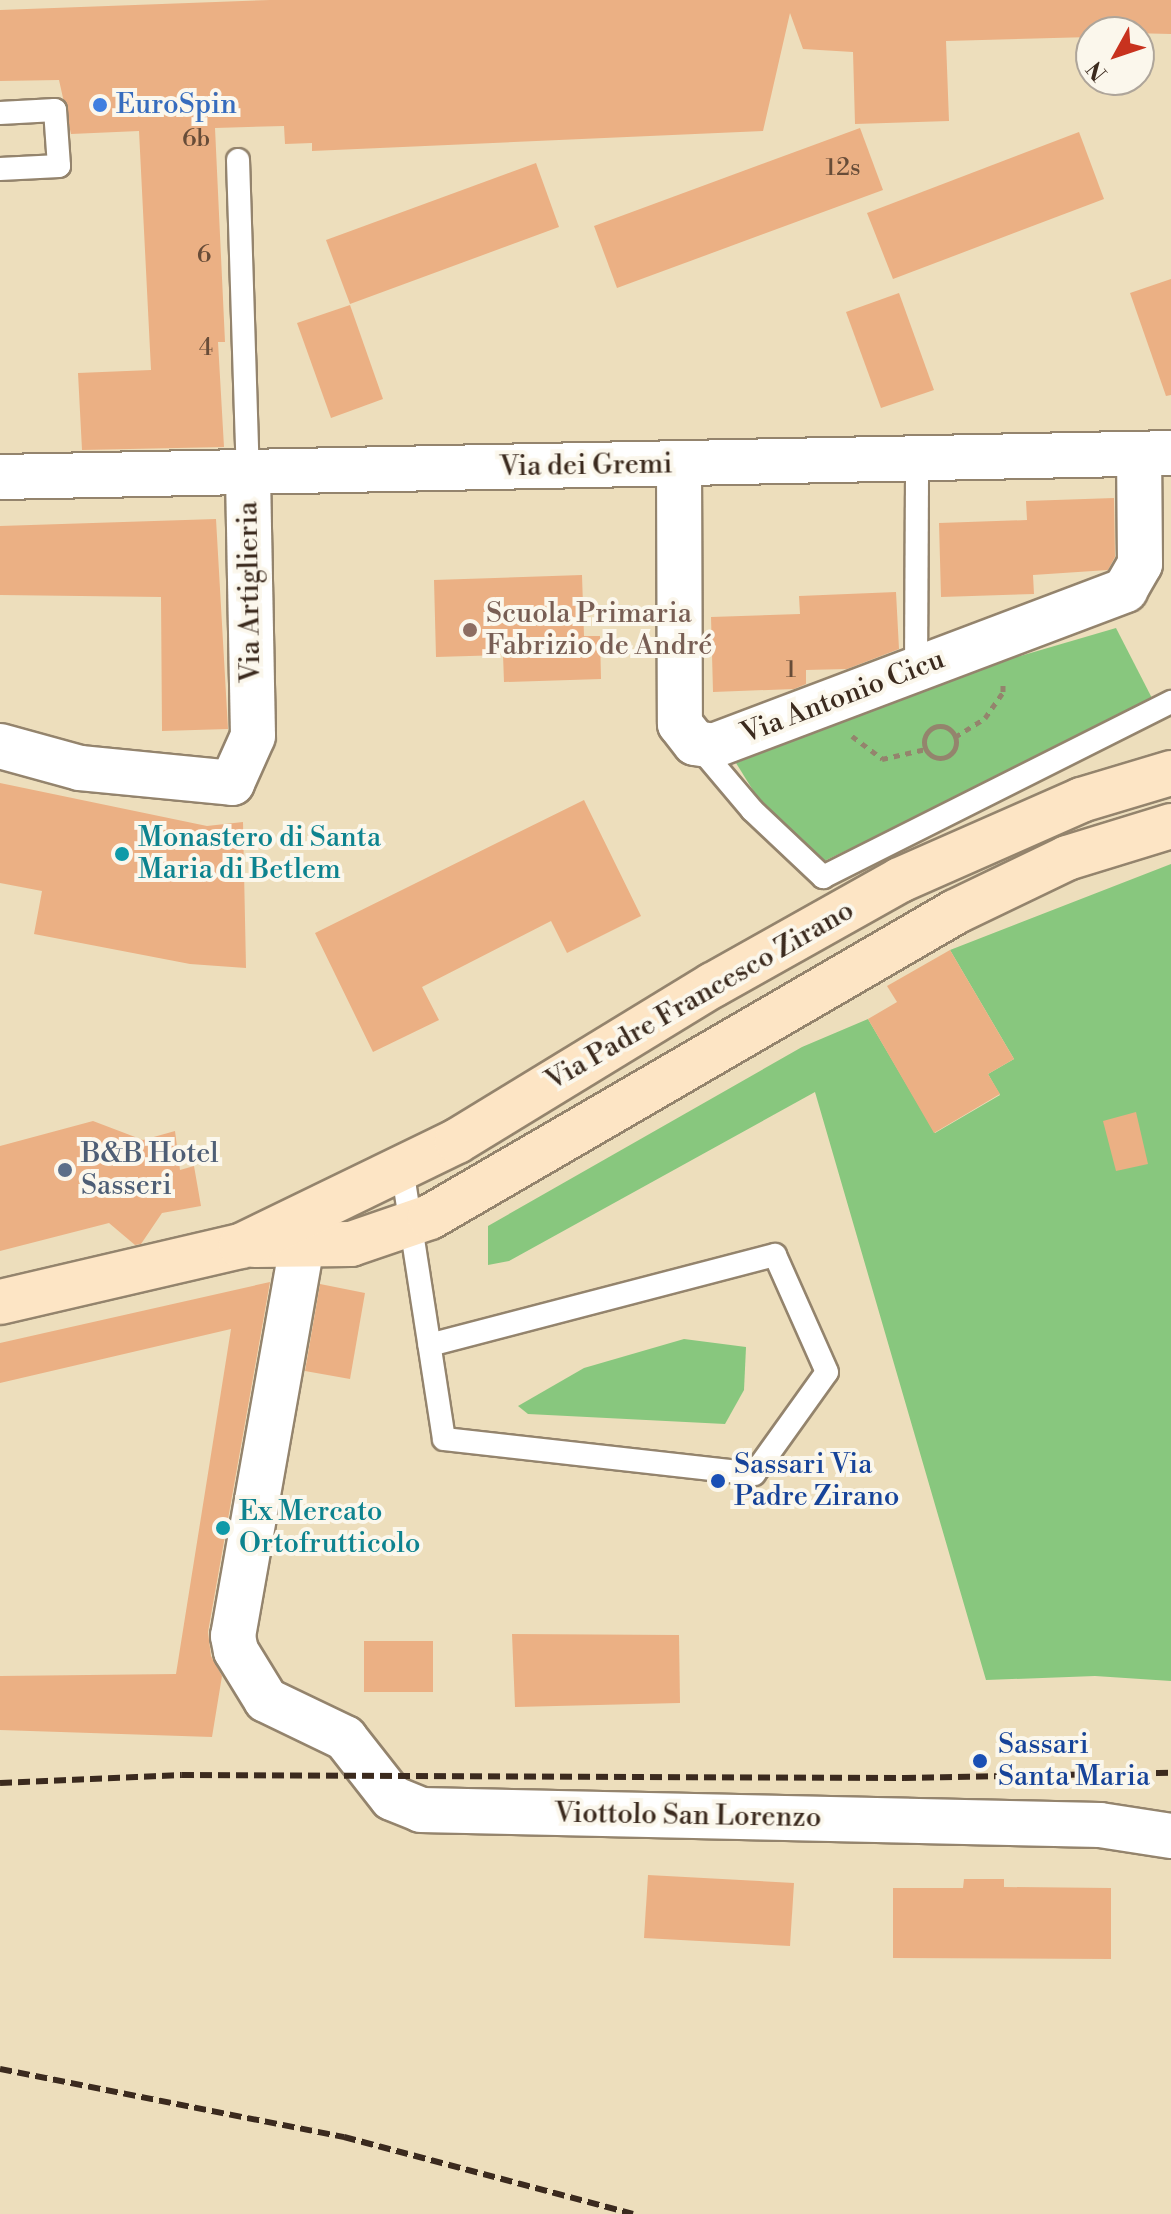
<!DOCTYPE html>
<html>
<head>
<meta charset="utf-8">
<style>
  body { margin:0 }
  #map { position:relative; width:1171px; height:2214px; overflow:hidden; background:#eddebc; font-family:"Libre Bodoni",serif }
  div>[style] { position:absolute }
  .green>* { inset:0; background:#88c77e }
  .building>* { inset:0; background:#ebb084 }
  .path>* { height:5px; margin-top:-2.5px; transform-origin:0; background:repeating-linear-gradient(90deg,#94846d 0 6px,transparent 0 12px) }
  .path>.ring { margin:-2.5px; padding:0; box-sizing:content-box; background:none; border:5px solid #94846d; border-radius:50% }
  .roads { filter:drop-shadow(2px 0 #94846d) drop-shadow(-2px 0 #94846d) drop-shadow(0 2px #94846d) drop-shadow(0 -2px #94846d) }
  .service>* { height:22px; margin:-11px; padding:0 11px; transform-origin:11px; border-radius:11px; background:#fff }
  .minor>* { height:44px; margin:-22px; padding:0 22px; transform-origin:22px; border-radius:22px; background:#fff }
  .secondary>* { height:44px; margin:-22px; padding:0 22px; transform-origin:22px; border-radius:22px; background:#fde5c5 }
  .rail>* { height:6px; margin-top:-3px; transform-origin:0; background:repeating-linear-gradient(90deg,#3b2a1e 0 12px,transparent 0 18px) }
  .dots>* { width:22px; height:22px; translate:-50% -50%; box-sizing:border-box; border:4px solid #fbf7ec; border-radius:50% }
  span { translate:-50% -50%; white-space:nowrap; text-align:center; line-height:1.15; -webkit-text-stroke:8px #fbf7ec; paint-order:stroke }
  .number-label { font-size:24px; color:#674c38 }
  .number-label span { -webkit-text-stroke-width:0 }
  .shop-label { font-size:28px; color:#366cbe }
  .left { translate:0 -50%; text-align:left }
  .street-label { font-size:28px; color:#3b2a1e }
  .education-label { font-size:28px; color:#785e54 }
  .culture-label { font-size:28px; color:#0d838f }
  .service-label { font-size:28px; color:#4e5e75 }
  .transit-label { font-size:28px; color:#164399 }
  .north { position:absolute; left:1075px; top:16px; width:80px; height:80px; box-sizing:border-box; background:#fbf7ec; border:2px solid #aea59a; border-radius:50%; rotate:230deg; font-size:22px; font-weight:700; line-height:32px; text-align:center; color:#3b2a1e }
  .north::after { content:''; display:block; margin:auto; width:28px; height:36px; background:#c8321e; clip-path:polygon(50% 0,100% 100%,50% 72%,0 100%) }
</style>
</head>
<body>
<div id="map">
  <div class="green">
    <i style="clip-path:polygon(1116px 628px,1155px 704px,820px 863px,764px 808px,736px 763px,1003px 661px)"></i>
    <i style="clip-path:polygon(1171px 864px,1171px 1681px,1095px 1676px,986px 1680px,815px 1092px,509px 1261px,488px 1265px,488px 1226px,802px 1047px,868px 1019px,935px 1133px,1000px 1095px,988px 1074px,1014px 1059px,950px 950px)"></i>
    <i style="clip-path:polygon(684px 1339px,746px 1347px,744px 1390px,725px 1424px,528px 1414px,518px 1406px,584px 1368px)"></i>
  </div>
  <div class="building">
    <i style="clip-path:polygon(270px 0,1171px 0,1171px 34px,1091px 32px,1091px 37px,946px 41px,949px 121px,855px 124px,853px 52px,803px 49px,790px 13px,763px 131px,312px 151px,312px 143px,285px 144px,284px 126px,215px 128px,225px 342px,218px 342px,224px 447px,82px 450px,78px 373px,151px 370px,139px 131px,71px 134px,59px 80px,0 81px,0 10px)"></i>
    <i style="clip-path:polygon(860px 128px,883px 190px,617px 288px,594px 226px)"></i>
    <i style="clip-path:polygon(1079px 132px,1104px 199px,893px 279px,867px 213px)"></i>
    <i style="clip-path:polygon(536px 163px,559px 227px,350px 304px,326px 240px)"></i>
    <i style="clip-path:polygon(1171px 279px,1171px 395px,1166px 396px,1130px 293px)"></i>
    <i style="clip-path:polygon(899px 293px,934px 390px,881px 408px,846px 312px)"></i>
    <i style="clip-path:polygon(350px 305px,383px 399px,331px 418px,297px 323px)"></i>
    <i style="clip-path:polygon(1114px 498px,1115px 557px,1108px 570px,1033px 575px,1034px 594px,941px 597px,939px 523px,1027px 520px,1026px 501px)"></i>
    <i style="clip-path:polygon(216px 519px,228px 729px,162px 731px,161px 597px,0 595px,0 526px)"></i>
    <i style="clip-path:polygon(582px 575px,584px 636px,600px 636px,601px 679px,504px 682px,503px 655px,436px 657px,434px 580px)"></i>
    <i style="clip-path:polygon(896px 592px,899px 649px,847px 669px,806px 670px,806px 684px,794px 689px,713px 692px,711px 617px,800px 614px,799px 596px)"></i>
    <i style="clip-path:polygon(0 783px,207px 826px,243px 822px,246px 968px,190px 964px,34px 934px,42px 891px,0 883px)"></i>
    <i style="clip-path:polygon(584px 800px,641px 916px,567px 953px,551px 921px,422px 987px,439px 1020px,373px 1052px,315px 933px)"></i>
    <i style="clip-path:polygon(950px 950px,1014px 1059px,988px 1074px,1000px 1094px,934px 1133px,868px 1019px,897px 1002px,887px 986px)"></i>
    <i style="clip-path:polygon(1136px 1112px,1148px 1164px,1116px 1171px,1103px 1121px)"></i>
    <i style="clip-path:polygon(93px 1121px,143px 1140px,175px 1131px,180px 1170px,194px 1166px,201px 1206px,162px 1213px,141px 1244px,135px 1245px,109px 1223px,0 1251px,0 1146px)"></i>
    <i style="clip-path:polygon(270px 1282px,208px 1632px,211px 1656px,222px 1676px,212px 1737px,0 1730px,0 1676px,176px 1674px,231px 1329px,0 1383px,0 1343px)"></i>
    <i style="clip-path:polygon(320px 1284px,365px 1293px,350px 1379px,305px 1371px)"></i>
    <i style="clip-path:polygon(512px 1634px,679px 1635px,680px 1703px,515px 1707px)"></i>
    <i style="clip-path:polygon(364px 1641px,433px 1641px,433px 1692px,364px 1692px)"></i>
    <i style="clip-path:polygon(648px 1875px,794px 1883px,790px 1946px,644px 1938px)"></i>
    <i style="clip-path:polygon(964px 1879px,1004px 1879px,1004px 1887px,1111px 1888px,1111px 1959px,893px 1958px,893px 1888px,963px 1888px)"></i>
  </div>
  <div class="path">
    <i class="ring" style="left:924px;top:726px;width:27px;height:27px"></i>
    <i style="left:852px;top:736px;width:38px;rotate:37deg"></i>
    <i style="left:882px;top:759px;width:45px;rotate:-12.8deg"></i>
    <i style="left:955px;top:737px;width:36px;rotate:-32deg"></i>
    <i style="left:985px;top:718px;width:32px;rotate:-55deg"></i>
    <i style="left:1003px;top:692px;width:12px;rotate:-90deg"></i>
  </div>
  <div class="roads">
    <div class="service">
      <i style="left:0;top:113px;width:55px;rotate:-3.1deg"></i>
      <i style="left:55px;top:110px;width:56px;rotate:85.9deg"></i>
      <i style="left:59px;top:166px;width:59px;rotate:177.1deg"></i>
      <i style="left:238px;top:160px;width:313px;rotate:88.2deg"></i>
      <i style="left:916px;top:669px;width:210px;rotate:-89.7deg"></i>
      <i style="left:698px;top:746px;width:84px;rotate:49.8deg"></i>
      <i style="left:752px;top:810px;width:98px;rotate:43.3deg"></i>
      <i style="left:823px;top:877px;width:390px;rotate:-26.7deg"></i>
      <i style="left:402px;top:1168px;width:274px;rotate:81.2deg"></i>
      <i style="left:444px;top:1439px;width:312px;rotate:6.4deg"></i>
      <i style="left:754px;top:1474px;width:125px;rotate:-54.4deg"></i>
      <i style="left:827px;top:1372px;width:128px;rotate:-114deg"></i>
      <i style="left:775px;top:1255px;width:357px;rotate:165.4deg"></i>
    </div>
    <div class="minor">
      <i style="left:679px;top:464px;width:260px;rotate:89.8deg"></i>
      <i style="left:680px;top:724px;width:24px;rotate:52deg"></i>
      <i style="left:695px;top:743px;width:18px;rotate:9deg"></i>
      <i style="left:713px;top:746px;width:441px;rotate:-20.7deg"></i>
      <i style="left:1125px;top:590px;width:30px;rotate:-60deg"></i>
      <i style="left:1140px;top:564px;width:110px;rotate:-90.5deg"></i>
      <i style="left:0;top:477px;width:1171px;rotate:-1.17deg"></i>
      <i style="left:0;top:746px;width:83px;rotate:15.4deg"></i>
      <i style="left:80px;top:768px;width:153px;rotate:5.6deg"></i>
      <i style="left:232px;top:783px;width:51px;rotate:-65.9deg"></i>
      <i style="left:253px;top:736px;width:263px;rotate:-91.1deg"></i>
      <i style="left:302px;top:1245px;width:397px;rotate:100deg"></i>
      <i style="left:233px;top:1636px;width:15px;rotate:79deg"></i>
      <i style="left:236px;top:1651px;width:57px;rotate:58.5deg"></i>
      <i style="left:266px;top:1700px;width:88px;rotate:25.7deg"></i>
      <i style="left:345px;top:1738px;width:76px;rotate:51.9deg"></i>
      <i style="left:392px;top:1798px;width:31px;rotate:22deg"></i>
      <i style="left:421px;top:1810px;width:679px;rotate:1.27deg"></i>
      <i style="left:1100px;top:1825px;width:72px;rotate:8.8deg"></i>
    </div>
    <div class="secondary">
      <i style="left:255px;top:1245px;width:96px;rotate:-0.6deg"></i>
      <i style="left:351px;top:1244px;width:83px;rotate:-18.9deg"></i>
      <i style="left:430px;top:1217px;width:607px;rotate:-30.15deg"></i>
      <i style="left:955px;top:912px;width:124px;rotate:-25.7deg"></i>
      <i style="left:1067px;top:858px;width:109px;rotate:-17.1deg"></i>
      <i style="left:0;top:1302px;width:247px;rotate:-13.1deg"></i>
      <i style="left:241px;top:1246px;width:240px;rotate:-25.9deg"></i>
      <i style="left:457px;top:1141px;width:300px;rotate:-31.4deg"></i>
      <i style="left:713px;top:985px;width:214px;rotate:-29.3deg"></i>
      <i style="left:900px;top:880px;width:198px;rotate:-23.8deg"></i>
      <i style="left:1081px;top:800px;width:94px;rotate:-16.7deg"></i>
    </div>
  </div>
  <div class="rail">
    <i style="left:0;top:1783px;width:182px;rotate:-2.5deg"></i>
    <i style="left:182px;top:1775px;width:722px;rotate:0.24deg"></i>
    <i style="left:904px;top:1778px;width:267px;rotate:-1.1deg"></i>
    <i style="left:0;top:2069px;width:351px;rotate:11.2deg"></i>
    <i style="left:344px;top:2137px;width:299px;rotate:14.9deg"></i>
  </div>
  <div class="dots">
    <i style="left:100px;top:105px;background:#3f7fe0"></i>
    <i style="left:470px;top:630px;background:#8d6e63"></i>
    <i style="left:122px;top:854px;background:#0f9aa8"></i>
    <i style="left:65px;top:1170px;background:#5c6f8a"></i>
    <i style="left:718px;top:1481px;background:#1a4fb4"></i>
    <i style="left:223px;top:1528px;background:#0f9aa8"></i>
    <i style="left:980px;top:1761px;background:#1a4fb4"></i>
  </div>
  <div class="number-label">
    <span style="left:196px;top:140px">6b</span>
    <span style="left:843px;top:169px">12s</span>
    <span style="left:204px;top:256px">6</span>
    <span style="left:206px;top:349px">4</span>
    <span style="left:791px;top:671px">1</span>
  </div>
  <div class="shop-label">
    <span class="left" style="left:116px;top:105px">EuroSpin</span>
  </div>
  <div class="street-label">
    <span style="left:586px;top:466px;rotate:-1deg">Via dei Gremi</span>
    <span style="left:250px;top:592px;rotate:-91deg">Via Artiglieria</span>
    <span style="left:843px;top:697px;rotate:-21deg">Via Antonio Cicu</span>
    <span style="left:700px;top:996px;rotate:-30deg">Via Padre Francesco Zirano</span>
    <span style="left:688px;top:1816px;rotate:1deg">Viottolo San Lorenzo</span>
  </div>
  <div class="education-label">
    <span class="left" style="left:486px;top:630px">Scuola Primaria<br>Fabrizio de André</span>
  </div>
  <div class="culture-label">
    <span class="left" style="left:138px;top:854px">Monastero di Santa<br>Maria di Betlem</span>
    <span class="left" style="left:239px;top:1528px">Ex Mercato<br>Ortofrutticolo</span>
  </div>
  <div class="service-label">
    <span class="left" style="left:81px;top:1170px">B&amp;B Hotel<br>Sasseri</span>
  </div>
  <div class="transit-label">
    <span class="left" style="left:734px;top:1481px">Sassari Via<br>Padre Zirano</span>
    <span class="left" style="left:998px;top:1761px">Sassari<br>Santa Maria</span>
  </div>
  <div class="north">N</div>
</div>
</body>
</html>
